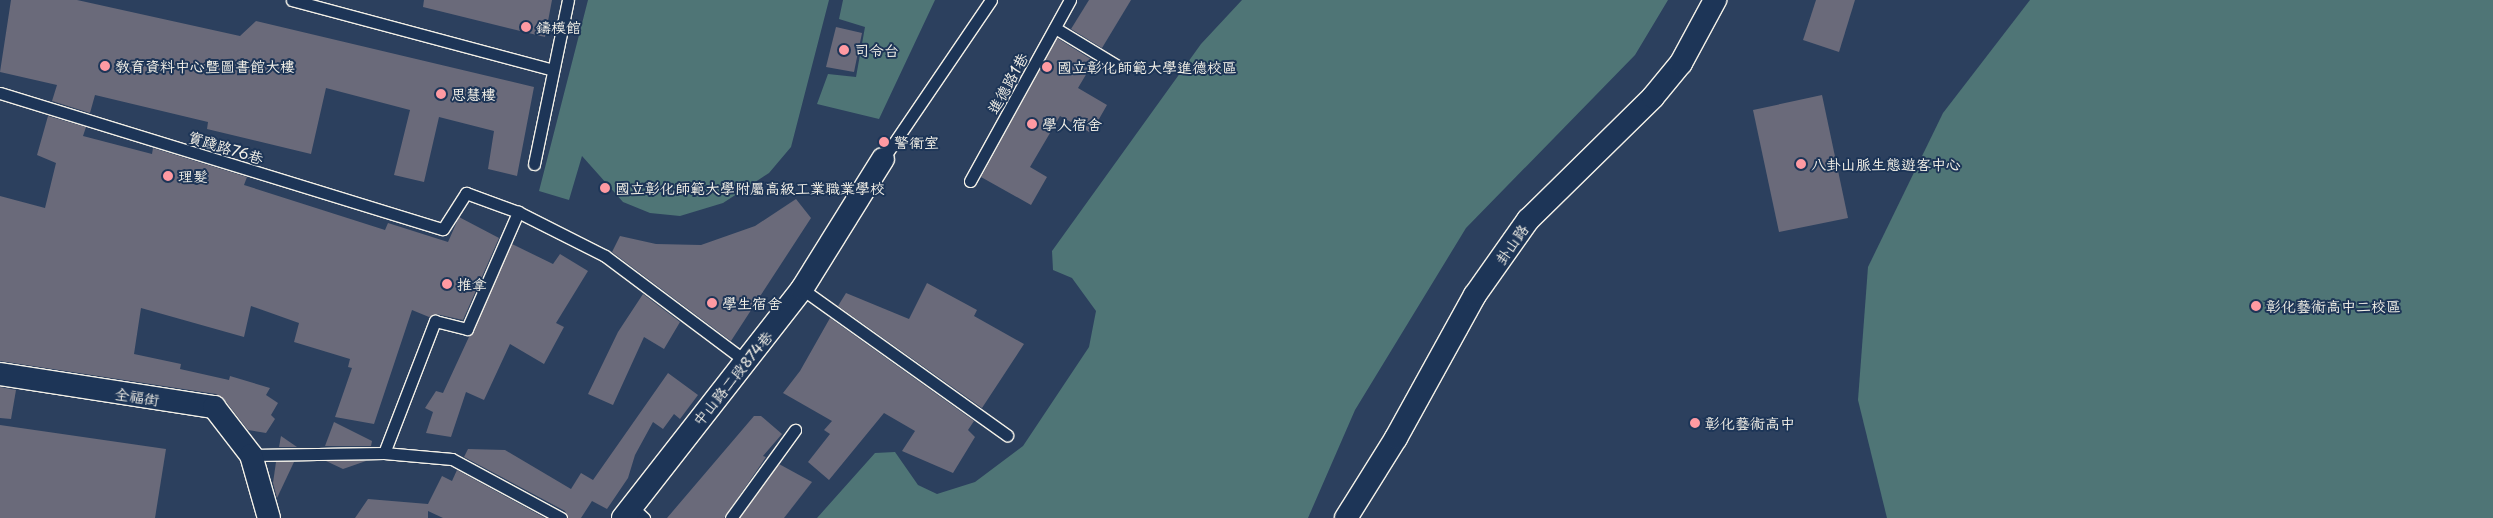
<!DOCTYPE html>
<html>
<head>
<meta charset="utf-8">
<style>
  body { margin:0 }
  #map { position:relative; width:2493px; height:518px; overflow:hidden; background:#2c405e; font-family:"Playpen Sans","LXGW WenKai TC",sans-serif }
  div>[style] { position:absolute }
  .green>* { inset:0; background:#4f7576 }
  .building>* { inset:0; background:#6a6a7a }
  .roads { filter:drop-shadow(1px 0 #f4f1e8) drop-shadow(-1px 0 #f4f1e8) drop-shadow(0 1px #f4f1e8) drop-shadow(0 -1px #f4f1e8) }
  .service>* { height:11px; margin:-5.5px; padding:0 5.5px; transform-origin:5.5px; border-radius:5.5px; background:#1d3557 }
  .minor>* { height:22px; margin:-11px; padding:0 11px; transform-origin:11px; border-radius:11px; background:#1d3557 }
  .dots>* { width:14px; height:14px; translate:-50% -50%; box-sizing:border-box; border:2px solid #1d3557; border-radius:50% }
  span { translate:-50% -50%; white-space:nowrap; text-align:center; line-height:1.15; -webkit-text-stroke:4px #1d3557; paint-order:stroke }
  .poi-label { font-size:15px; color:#f4f1e8 }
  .left { translate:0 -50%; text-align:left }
  .street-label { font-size:15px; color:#f4f1e8 }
</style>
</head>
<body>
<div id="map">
  <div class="green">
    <i style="clip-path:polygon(588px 0,829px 0,791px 147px,769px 173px,723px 203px,680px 216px,650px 213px,623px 202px,582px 156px,569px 200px,539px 191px)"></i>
    <i style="clip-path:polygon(843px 0,935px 0,879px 119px,817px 104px,828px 74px,856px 77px,865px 27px,839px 19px)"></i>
    <i style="clip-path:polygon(1242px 0,1668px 0,1635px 55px,1466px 228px,1355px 410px,1308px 518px,817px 518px,875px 453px,895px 452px,918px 485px,937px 494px,975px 482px,1023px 446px,1089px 347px,1096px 311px,1072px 278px,1053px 270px,1052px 251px,1201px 44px)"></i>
    <i style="clip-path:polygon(2030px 0,2493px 0,2493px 518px,1887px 518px,1858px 400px,1868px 267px,1943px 113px)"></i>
  </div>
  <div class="building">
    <i style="clip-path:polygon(11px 0,77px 0,240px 36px,256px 21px,534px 87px,517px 176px,488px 169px,494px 131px,439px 117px,424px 182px,394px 175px,410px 110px,326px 88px,311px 154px,207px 129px,208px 122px,95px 95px,90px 113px,52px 101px,57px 85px,0 72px)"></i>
    <i style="clip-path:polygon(424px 0,552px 0,545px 37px,423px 7px)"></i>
    <i style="clip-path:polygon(1089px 0,1131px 0,1102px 48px,1071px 29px)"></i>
    <i style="clip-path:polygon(1816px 0,1855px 0,1839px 52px,1803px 40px)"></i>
    <i style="clip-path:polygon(836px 27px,862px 33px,854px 72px,826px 67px)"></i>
    <i style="clip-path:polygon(1057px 38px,1094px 61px,1078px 88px,1107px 105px,1091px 133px,1060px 116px,1030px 167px,1047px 177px,1031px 205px,981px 177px)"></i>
    <i style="clip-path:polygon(1822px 95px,1848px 218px,1779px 232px,1753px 110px)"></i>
    <i style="clip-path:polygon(48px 116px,86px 127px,83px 136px,152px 154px,153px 148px,247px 177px,244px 185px,385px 230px,388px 223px,448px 242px,459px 217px,499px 238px,463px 320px,436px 314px,429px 317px,412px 310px,374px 424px,335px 417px,352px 368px,348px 367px,350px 359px,294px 342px,299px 323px,251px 306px,244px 337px,141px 308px,134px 354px,181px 364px,180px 369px,229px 380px,230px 376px,270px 388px,266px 395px,278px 403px,271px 415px,275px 419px,266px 433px,248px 430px,224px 399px,216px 394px,0 361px,0 196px,45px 208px,56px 163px,37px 155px)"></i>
    <i style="clip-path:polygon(796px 199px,811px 218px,731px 341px,612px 252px,620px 236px,656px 244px,701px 245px,755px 226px)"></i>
    <i style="clip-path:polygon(512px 244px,553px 264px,560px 254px,588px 271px,556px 323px,564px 327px,544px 364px,510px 344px,484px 400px,466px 392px,451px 437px,426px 433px,433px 412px,425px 408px,436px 391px,443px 393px)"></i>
    <i style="clip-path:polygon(927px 283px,977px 310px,974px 316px,1024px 344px,982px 408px,838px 306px,846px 293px,909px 319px)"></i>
    <i style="clip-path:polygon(643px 294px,680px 322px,664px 349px,644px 337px,613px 405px,588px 394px,618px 332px)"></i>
    <i style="clip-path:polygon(830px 318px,974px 421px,968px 430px,975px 437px,953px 473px,902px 451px,915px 431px,884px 413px,829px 480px,808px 462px,830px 434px,824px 430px,832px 421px,783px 393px,800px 371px)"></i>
    <i style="clip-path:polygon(668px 373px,698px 395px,680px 419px,674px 414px,663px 429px,653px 422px,635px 455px,628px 478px,607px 509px,592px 501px,581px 518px,568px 518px,565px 511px,464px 457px,468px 449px,505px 450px,571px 489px,581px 473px,593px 480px)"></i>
    <i style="clip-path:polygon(0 387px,16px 390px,11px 419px,0 418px)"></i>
    <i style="clip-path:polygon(754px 416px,761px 416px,782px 434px,763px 456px,766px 457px,724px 518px,667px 518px)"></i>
    <i style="clip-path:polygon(334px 422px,372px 441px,371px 446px,325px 446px)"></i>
    <i style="clip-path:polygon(0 425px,166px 449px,155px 518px,0 518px)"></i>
    <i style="clip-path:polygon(281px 436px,297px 447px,279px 447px)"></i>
    <i style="clip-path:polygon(326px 461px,366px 461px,343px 469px)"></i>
    <i style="clip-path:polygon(276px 462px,294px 462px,277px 498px,273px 483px)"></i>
    <i style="clip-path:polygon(779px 464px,812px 482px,784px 518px,740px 518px)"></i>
    <i style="clip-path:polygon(457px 470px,545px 518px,443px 518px,428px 511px,428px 518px,355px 518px,368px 499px,428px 504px,442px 476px,452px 481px)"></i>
  </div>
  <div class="roads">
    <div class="service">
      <i style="left:292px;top:0;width:270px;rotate:15deg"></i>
      <i style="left:1055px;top:28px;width:71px;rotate:31.2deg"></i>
      <i style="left:0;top:93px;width:463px;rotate:17.1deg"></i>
      <i style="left:443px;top:229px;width:43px;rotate:-57.4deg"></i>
      <i style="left:466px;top:193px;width:55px;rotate:20.1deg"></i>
      <i style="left:518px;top:212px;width:97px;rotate:26.8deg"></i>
      <i style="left:605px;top:256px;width:174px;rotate:36.8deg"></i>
      <i style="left:883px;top:159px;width:192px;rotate:-55.8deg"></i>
      <i style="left:534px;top:164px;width:167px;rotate:-78.3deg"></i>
      <i style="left:970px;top:181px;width:207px;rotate:-61.1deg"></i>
      <i style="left:802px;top:289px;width:252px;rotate:35.5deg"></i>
      <i style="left:384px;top:453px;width:142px;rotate:-68.9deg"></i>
      <i style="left:435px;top:321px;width:33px;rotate:14deg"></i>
      <i style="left:467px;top:329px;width:128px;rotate:-66.4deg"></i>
      <i style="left:251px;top:455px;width:133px;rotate:-0.9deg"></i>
      <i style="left:384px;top:453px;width:68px;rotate:5deg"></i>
      <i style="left:452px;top:459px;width:124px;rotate:28.4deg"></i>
      <i style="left:631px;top:506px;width:18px;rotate:43deg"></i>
      <i style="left:731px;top:518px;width:109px;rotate:-54deg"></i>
    </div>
    <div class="minor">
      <i style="left:0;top:374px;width:217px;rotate:8.8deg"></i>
      <i style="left:214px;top:407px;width:61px;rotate:52.4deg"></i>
      <i style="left:251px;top:455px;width:66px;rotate:74.1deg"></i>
      <i style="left:623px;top:518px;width:291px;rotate:-52deg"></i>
      <i style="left:802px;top:289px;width:153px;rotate:-58.1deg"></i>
      <i style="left:1346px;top:518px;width:94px;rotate:-58deg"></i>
      <i style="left:1396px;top:438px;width:163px;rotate:-61.1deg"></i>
      <i style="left:1475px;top:295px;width:92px;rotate:-54.8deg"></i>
      <i style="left:1528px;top:220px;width:175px;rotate:-44.5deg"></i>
      <i style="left:1653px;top:97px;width:44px;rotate:-50.5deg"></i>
      <i style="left:1681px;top:63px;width:72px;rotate:-61.6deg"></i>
    </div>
  </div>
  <div class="dots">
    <i style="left:526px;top:27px;background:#ff9aa2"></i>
    <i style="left:844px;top:50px;background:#ff9aa2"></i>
    <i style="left:105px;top:66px;background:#ff9aa2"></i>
    <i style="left:1047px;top:67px;background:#ff9aa2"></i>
    <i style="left:441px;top:94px;background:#ff9aa2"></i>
    <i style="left:1032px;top:124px;background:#ff9aa2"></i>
    <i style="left:884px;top:142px;background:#ff9aa2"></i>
    <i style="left:1801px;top:164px;background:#ff9aa2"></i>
    <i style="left:168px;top:176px;background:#ff9aa2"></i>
    <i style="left:605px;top:188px;background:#ff9aa2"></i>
    <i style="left:447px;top:284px;background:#ff9aa2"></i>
    <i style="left:712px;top:303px;background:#ff9aa2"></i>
    <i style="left:2256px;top:306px;background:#ff9aa2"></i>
    <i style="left:1695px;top:423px;background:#ff9aa2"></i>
  </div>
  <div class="poi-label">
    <span class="left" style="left:536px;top:27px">鑄模館</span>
    <span class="left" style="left:854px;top:50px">司令台</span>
    <span class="left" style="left:115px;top:66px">教育資料中心暨圖書館大樓</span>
    <span class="left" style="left:1057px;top:67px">國立彰化師範大學進德校區</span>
    <span class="left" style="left:451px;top:94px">思慧樓</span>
    <span class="left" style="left:1042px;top:124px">學人宿舍</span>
    <span class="left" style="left:894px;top:142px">警衛室</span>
    <span class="left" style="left:1811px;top:164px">八卦山脈生態遊客中心</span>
    <span class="left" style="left:178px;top:176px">理髮</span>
    <span class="left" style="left:615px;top:188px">國立彰化師範大學附屬高級工業職業學校</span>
    <span class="left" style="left:457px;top:284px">推拿</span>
    <span class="left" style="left:722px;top:303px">學生宿舍</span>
    <span class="left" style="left:2266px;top:306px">彰化藝術高中二校區</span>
    <span class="left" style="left:1705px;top:423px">彰化藝術高中</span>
  </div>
  <div class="street-label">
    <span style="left:1007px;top:83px;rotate:-61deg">進德路1巷</span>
    <span style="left:226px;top:147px;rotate:17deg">實踐路76巷</span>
    <span style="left:1511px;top:244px;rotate:-55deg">卦山路</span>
    <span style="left:732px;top:378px;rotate:-51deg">中山路二段874巷</span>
    <span style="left:137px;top:396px;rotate:9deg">全福街</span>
  </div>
</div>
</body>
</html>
